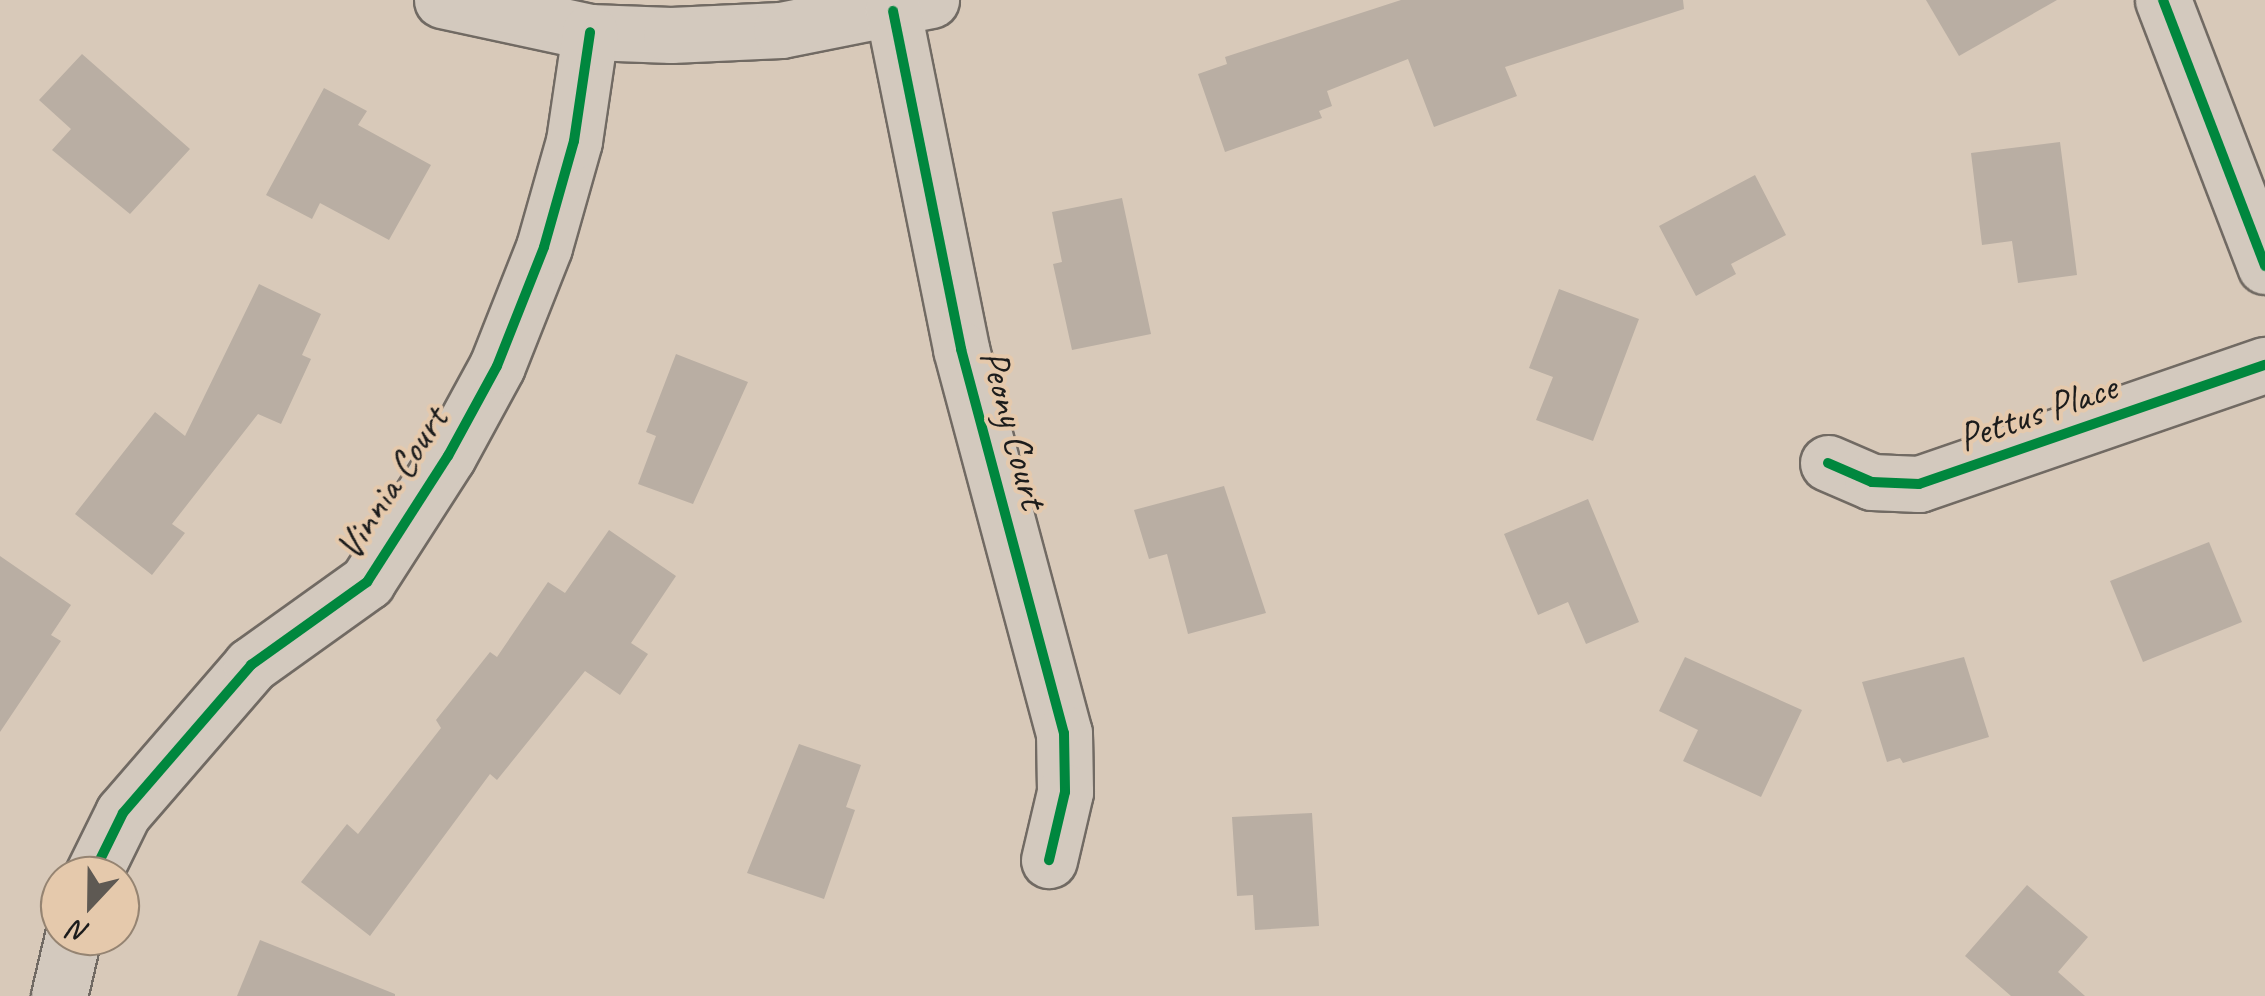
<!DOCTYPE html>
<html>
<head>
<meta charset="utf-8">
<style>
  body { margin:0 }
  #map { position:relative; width:2265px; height:996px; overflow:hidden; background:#d8c9b9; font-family:Caveat,sans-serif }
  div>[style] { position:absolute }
  .building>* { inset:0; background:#b9aea3 }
  .roads { filter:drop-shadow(2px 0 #716a63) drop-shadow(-2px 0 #716a63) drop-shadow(0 2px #716a63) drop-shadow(0 -2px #716a63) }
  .minor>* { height:55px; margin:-27.5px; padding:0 27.5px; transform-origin:27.5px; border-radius:27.5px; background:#d3c9be }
  .cycleway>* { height:10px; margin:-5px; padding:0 5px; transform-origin:5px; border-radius:5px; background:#00873e }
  span { translate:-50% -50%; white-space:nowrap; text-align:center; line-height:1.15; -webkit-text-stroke:8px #e5c9ac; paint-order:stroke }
  .street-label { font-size:40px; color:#1c1c1c }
  .north { position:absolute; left:40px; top:856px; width:100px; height:100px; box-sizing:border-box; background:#e5c9ac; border:2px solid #958472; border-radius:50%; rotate:202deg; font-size:28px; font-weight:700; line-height:40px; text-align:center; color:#1c1c1c }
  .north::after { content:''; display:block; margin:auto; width:35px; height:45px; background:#5e5953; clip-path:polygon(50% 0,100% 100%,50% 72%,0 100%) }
</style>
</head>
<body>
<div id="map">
  <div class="building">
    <i style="clip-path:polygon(1401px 0,1683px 0,1684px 9px,1505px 67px,1517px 96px,1434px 127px,1408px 59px,1327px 91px,1332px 106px,1319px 111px,1322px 118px,1225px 152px,1198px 74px,1227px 64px,1225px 57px)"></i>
    <i style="clip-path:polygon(1926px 0,2057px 0,1959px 56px)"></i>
    <i style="clip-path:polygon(82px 54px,190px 149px,130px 214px,52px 150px,71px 129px,39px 100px)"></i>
    <i style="clip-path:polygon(324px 88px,367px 111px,358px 125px,431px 165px,389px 240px,320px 203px,312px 219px,266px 195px)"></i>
    <i style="clip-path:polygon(2060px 142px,2077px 275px,2018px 283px,2012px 241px,1982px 245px,1971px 153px)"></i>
    <i style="clip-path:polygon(1755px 175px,1786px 235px,1731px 264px,1736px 274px,1696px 296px,1659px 226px)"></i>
    <i style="clip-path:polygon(1122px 198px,1151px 334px,1072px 350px,1053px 264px,1062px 262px,1052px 212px)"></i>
    <i style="clip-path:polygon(259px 284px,321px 314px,302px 355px,311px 359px,281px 424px,258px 414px,172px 524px,185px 533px,152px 575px,75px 514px,155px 412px,185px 436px)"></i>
    <i style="clip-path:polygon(1559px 289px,1639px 319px,1593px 441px,1536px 420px,1553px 377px,1529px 368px)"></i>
    <i style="clip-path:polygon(676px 354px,748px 382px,693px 504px,638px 484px,656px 436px,646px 432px)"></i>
    <i style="clip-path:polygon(1224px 486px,1266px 613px,1188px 634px,1167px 554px,1149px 559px,1134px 510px)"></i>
    <i style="clip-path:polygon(1588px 499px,1639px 622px,1586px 644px,1568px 602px,1538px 615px,1504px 534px)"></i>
    <i style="clip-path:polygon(609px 530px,676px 576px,631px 643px,648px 654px,620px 695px,585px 671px,497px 780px,490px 774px,370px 936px,301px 882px,347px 824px,358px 834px,441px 728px,436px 720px,490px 652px,497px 657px,548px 582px,565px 593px)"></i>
    <i style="clip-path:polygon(2209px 542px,2242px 622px,2143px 662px,2110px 581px)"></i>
    <i style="clip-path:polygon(0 556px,71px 605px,51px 635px,61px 641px,0 732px)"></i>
    <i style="clip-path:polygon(1685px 657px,1802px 710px,1761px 797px,1683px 761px,1698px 730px,1659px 711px)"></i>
    <i style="clip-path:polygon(1964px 657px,1989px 737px,1903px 763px,1900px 758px,1887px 762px,1862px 682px)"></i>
    <i style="clip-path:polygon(799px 744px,861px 765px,846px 807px,855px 810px,824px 899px,747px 873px)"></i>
    <i style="clip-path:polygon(1312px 813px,1319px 926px,1255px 930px,1253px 895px,1237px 896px,1232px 817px)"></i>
    <i style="clip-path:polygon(2027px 885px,2088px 937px,2058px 972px,2085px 996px,2011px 996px,1965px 956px)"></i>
    <i style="clip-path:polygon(260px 940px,395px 994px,395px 996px,237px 996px)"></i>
  </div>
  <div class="roads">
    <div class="minor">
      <i style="left:442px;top:0;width:151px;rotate:12.2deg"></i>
      <i style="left:590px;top:32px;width:81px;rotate:2.1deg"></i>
      <i style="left:671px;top:35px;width:110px;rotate:-2.6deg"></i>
      <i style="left:781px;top:30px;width:153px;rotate:-11.3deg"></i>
      <i style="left:2163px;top:0;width:285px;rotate:69deg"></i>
      <i style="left:893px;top:11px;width:345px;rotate:78.6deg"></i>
      <i style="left:961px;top:349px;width:398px;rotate:75deg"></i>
      <i style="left:1064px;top:733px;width:59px;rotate:89deg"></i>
      <i style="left:1065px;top:792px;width:70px;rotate:103.2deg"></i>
      <i style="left:1828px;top:463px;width:48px;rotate:23.4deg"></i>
      <i style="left:1872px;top:482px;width:47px;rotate:2.4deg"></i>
      <i style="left:1919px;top:484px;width:366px;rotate:-19deg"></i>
      <i style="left:92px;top:876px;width:70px;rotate:-63.8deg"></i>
      <i style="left:123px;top:813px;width:196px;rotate:-49.1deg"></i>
      <i style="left:251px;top:665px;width:143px;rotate:-35.6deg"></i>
      <i style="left:367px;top:582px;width:150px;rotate:-57.3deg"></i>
      <i style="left:448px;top:456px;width:102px;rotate:-61.4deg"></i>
      <i style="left:497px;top:366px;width:128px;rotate:-68.4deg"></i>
      <i style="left:544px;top:247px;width:110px;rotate:-74.2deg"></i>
      <i style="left:574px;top:141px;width:110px;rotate:-81.6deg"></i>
      <i style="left:59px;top:996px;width:62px;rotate:-76.9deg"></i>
    </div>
  </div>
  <div class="cycleway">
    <i style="left:2163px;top:0;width:285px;rotate:69deg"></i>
    <i style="left:893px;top:11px;width:345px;rotate:78.6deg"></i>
    <i style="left:961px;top:349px;width:398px;rotate:75deg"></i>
    <i style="left:1064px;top:733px;width:59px;rotate:89deg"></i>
    <i style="left:1065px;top:792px;width:70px;rotate:103.2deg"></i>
    <i style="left:1828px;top:463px;width:48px;rotate:23.4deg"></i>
    <i style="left:1872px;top:482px;width:47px;rotate:2.4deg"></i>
    <i style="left:1919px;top:484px;width:366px;rotate:-19deg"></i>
    <i style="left:92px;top:876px;width:70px;rotate:-63.8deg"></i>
    <i style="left:123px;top:813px;width:196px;rotate:-49.1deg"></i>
    <i style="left:251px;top:665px;width:143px;rotate:-35.6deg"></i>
    <i style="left:367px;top:582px;width:150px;rotate:-57.3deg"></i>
    <i style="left:448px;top:456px;width:102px;rotate:-61.4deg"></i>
    <i style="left:497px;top:366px;width:128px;rotate:-68.4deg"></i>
    <i style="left:544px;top:247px;width:110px;rotate:-74.2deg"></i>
    <i style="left:574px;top:141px;width:110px;rotate:-81.6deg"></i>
  </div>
  <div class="street-label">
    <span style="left:2037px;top:412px;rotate:-19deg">Pettus Place</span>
    <span style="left:1014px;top:429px;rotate:75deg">Peony Court</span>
    <span style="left:391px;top:483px;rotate:-57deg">Vinnia Court</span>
  </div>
  <div class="north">N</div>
</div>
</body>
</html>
